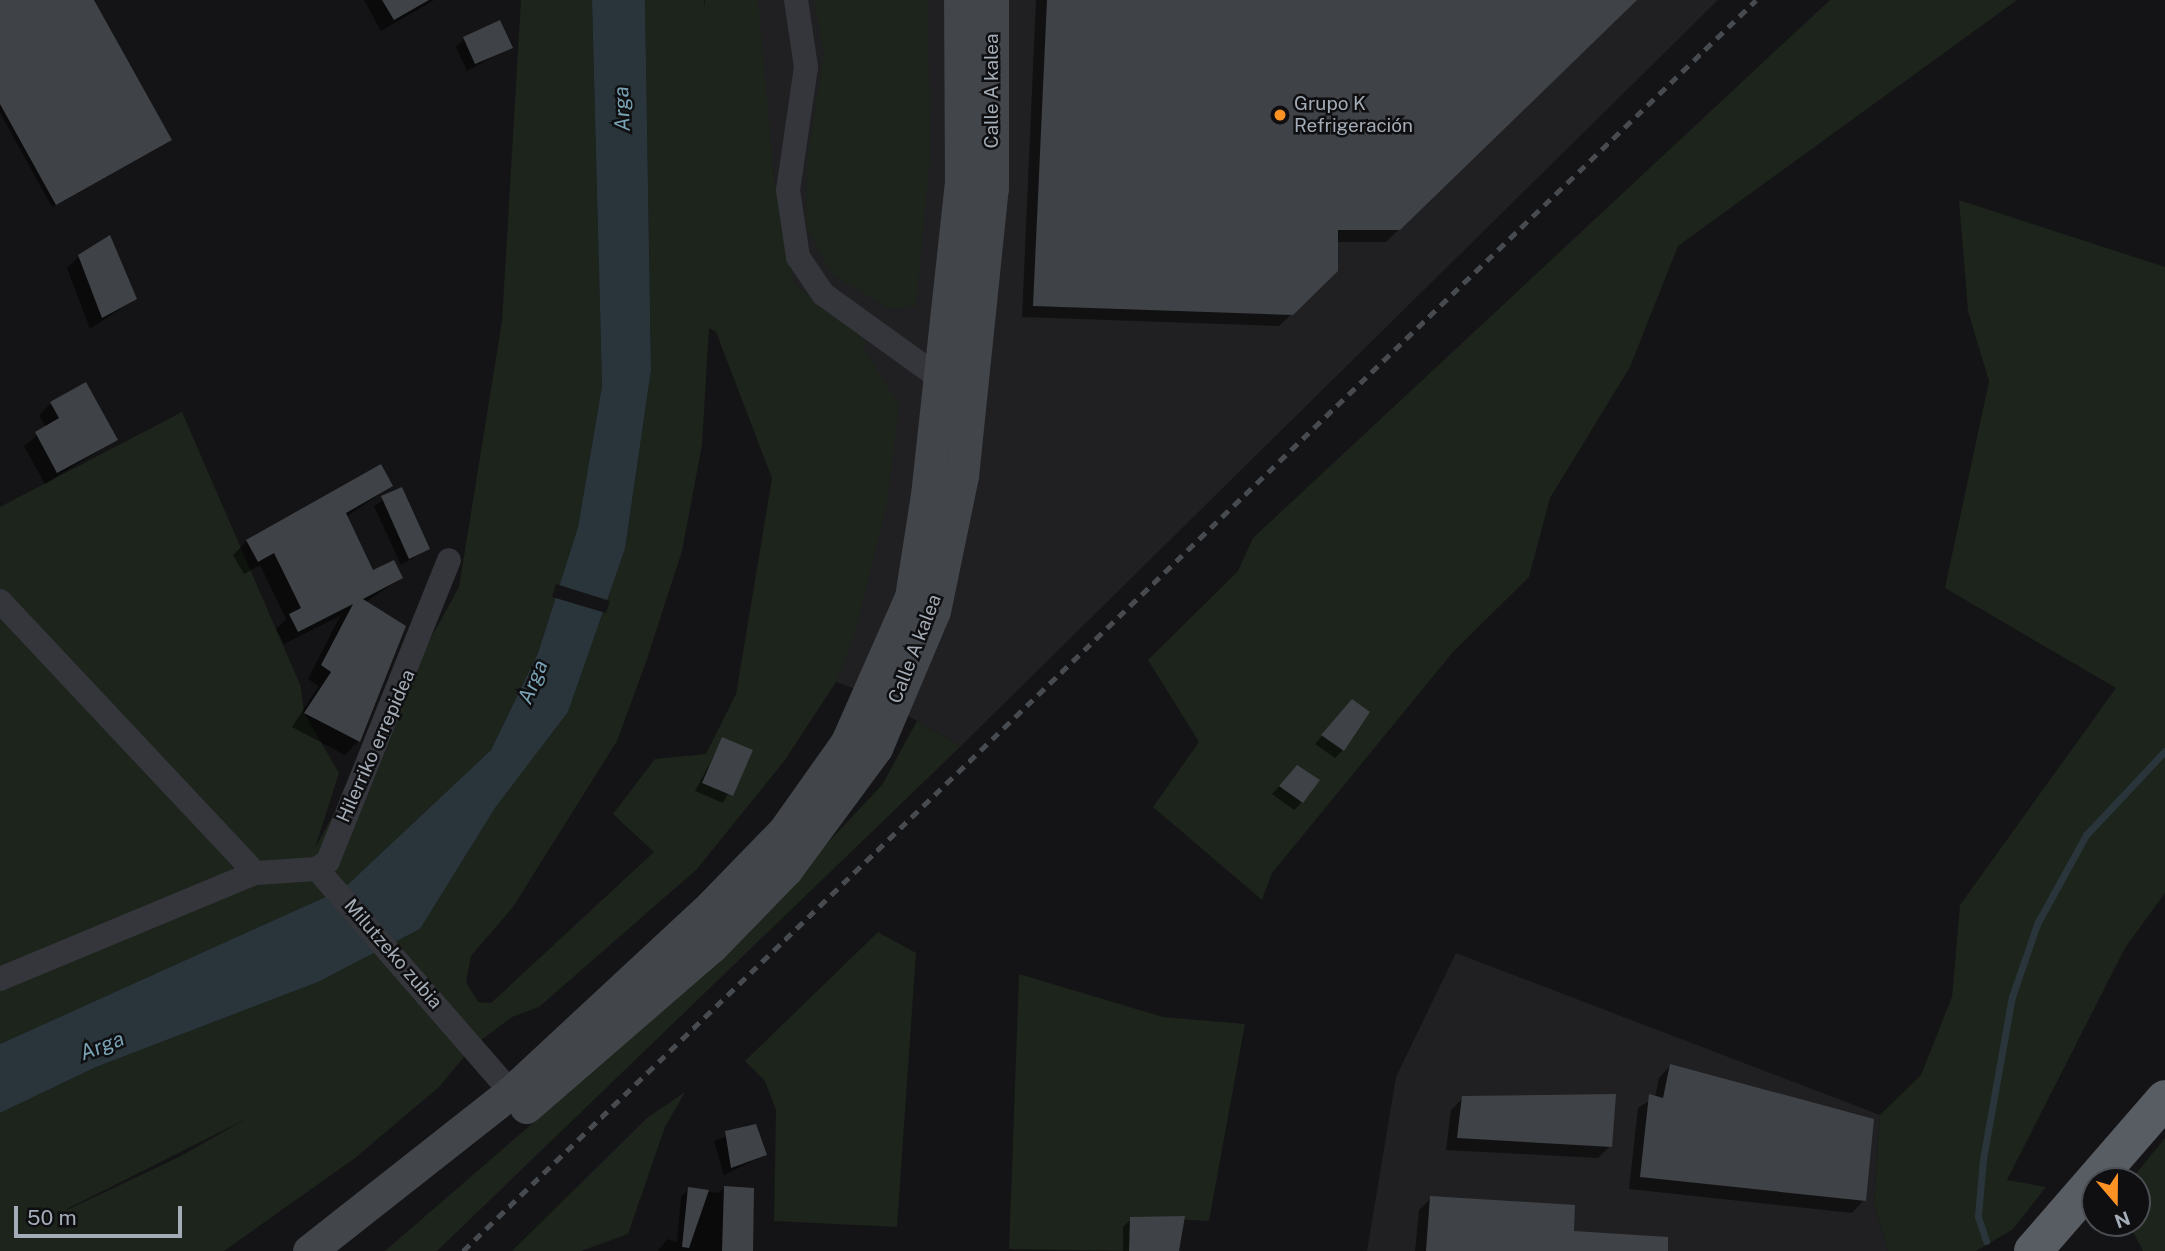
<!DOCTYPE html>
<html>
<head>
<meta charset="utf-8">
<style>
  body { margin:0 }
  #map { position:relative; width:2165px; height:1251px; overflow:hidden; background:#141416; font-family:"Public Sans",sans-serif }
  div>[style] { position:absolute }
  .built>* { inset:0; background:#202023 }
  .green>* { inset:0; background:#1c241b }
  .water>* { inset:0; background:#29353a }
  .pier>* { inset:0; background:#141416 }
  .shadow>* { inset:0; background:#0007 }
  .stream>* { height:7px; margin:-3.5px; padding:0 3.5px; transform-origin:3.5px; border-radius:3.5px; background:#29353a }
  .building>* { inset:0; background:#3f4246 }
  .minor>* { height:24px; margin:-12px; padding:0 12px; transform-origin:12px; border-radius:12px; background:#34363b }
  .secondary>* { height:33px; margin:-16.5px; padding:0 16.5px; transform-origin:16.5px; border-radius:16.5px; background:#42464b }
  .trunk>* { height:38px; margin:-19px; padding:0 19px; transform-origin:19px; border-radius:19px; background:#585c63 }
  .rail>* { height:5px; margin-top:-2.5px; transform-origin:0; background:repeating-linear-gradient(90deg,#474b50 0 9px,transparent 0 16px) }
  .dots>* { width:19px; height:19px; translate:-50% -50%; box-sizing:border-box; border:4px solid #0f0f11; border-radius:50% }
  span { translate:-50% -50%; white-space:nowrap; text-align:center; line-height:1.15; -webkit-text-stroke:5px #0f0f11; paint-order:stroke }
  .street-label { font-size:19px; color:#a4adb7 }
  .poi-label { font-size:19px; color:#a4adb7 }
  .left { translate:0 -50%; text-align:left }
  .water-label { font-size:21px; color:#79a2b4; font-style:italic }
  .north { position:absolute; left:2081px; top:1167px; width:70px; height:70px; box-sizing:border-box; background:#0f0f11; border:2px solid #4b4e53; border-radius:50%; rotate:160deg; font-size:19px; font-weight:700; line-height:28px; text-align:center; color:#a4adb7 }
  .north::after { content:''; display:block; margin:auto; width:24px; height:32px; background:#fd9224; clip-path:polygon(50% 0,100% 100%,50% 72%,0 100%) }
  .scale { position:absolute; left:14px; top:1206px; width:168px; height:32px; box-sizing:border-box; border:4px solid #a4adb7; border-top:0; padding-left:9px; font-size:21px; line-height:24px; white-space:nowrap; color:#a4adb7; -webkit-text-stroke:5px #0f0f11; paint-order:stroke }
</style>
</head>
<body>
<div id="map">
  <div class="built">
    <i style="clip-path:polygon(751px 0,1718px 0,961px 746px,871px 695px,781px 661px,818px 513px)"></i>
    <i style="clip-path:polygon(1456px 953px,1880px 1115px,1874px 1204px,1888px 1251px,1367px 1251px,1396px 1077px)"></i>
  </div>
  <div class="green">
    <i style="clip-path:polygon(521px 0,592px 0,602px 386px,578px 527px,538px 653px,491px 750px,343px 889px,0 1044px,0 507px,182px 412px,301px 687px,304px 713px,339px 773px,315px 848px,459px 587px,502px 321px)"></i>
    <i style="clip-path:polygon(evenodd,645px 0,704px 0,704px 10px,705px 0,758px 0,774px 177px,794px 284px,866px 341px,864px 349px,899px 405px,887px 501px,857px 627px,836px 682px,785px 760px,697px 869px,539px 1007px,512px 1017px,473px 1046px,439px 1087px,355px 1158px,224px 1251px,0 1251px,0 1113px,96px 1067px,318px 982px,420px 929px,495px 808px,568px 712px,625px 549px,651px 370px,645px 0,709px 328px,716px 332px,772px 478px,736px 694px,706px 754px,655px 759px,613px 814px,654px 852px,491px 1003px,478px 1002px,466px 982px,471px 956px,513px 907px,617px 741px,646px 662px,682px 551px,702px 445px,709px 328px,645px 0,246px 1119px,179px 1157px,67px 1210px,67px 1209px,246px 1119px)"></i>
    <i style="clip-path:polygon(814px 0,928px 0,930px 157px,916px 306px,890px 309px,832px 274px,806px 227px,807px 161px,824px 54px)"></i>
    <i style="clip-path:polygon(1830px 0,2017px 0,1678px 246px,1630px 367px,1550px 498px,1529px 577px,1453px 652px,1272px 873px,1262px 900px,1153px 807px,1199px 742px,1148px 660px,1238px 571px,1253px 538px)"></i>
    <i style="clip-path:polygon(1959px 200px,2165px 267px,2165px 893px,2125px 948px,2007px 1180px,2046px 1187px,2012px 1230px,1976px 1251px,1888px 1251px,1874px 1204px,1880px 1115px,1921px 1075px,1952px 997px,1960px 905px,2116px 688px,1945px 588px,1989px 381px,1968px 311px)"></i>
    <i style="clip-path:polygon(917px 721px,961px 746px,437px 1251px,385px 1251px,697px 981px,882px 785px)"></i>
    <i style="clip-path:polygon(878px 932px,916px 953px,897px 1227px,774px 1221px,776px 1110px,765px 1081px,745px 1061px)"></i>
    <i style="clip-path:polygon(1019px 974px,1163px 1017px,1245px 1024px,1209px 1221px,1131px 1217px,1129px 1251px,1009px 1249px)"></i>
    <i style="clip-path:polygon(685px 1092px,665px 1127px,628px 1234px,581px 1251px,512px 1251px,647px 1118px)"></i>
    <i style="clip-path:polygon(2165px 1138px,2165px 1251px,2143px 1251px,2131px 1228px,2102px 1225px,2137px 1223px,2137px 1181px,2130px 1181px)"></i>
  </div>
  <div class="water">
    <i style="clip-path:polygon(592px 0,645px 0,651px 370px,625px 549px,568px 712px,495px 808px,420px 929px,318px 982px,96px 1067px,0 1113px,0 1044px,343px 889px,491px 750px,538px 653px,578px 527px,602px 386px)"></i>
  </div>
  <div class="pier">
    <i style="clip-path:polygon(556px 584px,610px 601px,606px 613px,552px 597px)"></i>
  </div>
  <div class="shadow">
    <i style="clip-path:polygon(0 0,89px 0,167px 143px,52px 207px,0 113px)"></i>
    <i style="clip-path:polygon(364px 0,434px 0,381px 31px)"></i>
    <i style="clip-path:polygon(1036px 0,1635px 0,1386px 242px,1336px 242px,1337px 270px,1279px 326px,1022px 317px)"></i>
    <i style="clip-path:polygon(464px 39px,511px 47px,467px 71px,456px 47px)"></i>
    <i style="clip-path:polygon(79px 256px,135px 299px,90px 329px,67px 268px)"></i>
    <i style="clip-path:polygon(51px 403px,116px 440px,45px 484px,24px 446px,46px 428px,39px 415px)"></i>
    <i style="clip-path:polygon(391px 486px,346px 517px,373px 573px,401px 578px,366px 602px,404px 627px,358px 741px,345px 755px,292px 727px,319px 686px,308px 679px,340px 616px,284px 644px,276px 629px,286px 619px,260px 565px,244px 574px,233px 555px,247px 541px)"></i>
    <i style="clip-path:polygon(401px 489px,428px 549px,401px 565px,374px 506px)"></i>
    <i style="clip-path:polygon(1345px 709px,1343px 750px,1335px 758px,1315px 744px)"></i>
    <i style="clip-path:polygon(723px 739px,751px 751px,723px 803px,695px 791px)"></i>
    <i style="clip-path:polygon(1290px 775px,1302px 802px,1294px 810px,1272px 794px)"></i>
    <i style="clip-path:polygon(1671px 1065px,1864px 1200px,1852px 1213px,1629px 1189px,1638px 1108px,1655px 1097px,1659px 1078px)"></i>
    <i style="clip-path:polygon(1463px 1098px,1610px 1146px,1598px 1158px,1446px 1150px,1451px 1110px)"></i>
    <i style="clip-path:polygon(755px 1126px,765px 1155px,724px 1175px,714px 1141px)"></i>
    <i style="clip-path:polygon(724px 1187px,752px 1251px,658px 1251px,667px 1239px,677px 1242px,681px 1197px,689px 1189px,719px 1193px)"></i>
    <i style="clip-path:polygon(1431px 1198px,1572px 1233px,1643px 1251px,1415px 1251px,1419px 1210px)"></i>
    <i style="clip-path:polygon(1131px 1219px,1177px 1251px,1123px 1251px,1123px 1227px)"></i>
  </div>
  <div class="stream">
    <i style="left:1986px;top:1241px;width:26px;rotate:-108deg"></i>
    <i style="left:1978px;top:1216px;width:57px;rotate:-85deg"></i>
    <i style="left:1983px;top:1159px;width:165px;rotate:-79.9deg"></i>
    <i style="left:2012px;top:997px;width:77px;rotate:-71.1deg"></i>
    <i style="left:2037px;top:924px;width:102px;rotate:-61.2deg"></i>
    <i style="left:2086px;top:835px;width:115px;rotate:-46.8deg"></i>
  </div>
  <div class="building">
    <i style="clip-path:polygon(0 0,94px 0,172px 140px,56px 205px,0 104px)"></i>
    <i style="clip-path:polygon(382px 0,429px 0,394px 20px)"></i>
    <i style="clip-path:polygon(1047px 0,1637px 0,1400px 230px,1338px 230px,1338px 271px,1293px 315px,1033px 306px)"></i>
    <i style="clip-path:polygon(500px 20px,513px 48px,475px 64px,463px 37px)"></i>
    <i style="clip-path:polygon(110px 235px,137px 299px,102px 318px,78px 255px)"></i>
    <i style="clip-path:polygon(86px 382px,118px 440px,57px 473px,35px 432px,59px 418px,50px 402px)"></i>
    <i style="clip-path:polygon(381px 464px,393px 486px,346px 513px,373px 570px,394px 560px,403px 578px,363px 599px,406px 626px,360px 742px,304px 713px,331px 672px,321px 665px,353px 604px,298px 632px,289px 614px,301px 608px,274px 553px,258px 562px,246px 540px)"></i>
    <i style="clip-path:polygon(402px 487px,430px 549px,409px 559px,381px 496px)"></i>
    <i style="clip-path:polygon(1352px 699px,1370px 712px,1344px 751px,1321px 735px)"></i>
    <i style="clip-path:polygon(722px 737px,753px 750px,733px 796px,702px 783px)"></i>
    <i style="clip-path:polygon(1297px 765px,1320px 780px,1303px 803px,1279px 786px)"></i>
    <i style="clip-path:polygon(1670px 1064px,1874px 1119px,1866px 1201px,1640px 1177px,1649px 1094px,1663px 1098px)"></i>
    <i style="clip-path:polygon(1616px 1094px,1612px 1147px,1457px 1138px,1462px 1096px)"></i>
    <i style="clip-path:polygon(756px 1124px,767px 1155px,731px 1168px,725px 1131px)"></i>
    <i style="clip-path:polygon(724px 1186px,754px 1188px,753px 1251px,722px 1251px)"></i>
    <i style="clip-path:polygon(688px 1187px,709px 1190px,689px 1248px,682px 1247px)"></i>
    <i style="clip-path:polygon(1430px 1196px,1575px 1205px,1574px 1231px,1668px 1237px,1668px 1251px,1426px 1251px)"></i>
    <i style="clip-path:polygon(1185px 1216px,1179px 1251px,1129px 1251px,1130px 1217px)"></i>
  </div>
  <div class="minor">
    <i style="left:796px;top:0;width:68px;rotate:81.5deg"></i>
    <i style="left:806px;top:67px;width:124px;rotate:98.3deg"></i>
    <i style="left:788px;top:190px;width:68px;rotate:81.5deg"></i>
    <i style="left:798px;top:257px;width:45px;rotate:56deg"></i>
    <i style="left:823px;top:294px;width:142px;rotate:35.8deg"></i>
    <i style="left:0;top:601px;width:373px;rotate:46.8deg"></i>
    <i style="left:317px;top:869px;width:296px;rotate:49deg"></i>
    <i style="left:0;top:979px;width:276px;rotate:-22.6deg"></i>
    <i style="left:255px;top:873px;width:62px;rotate:-3.7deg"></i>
    <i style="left:317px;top:869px;width:14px;rotate:-36deg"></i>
    <i style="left:328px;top:861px;width:324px;rotate:-68.1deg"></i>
  </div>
  <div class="secondary">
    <i style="left:526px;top:1107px;width:245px;rotate:-40.9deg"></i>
    <i style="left:711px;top:947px;width:107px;rotate:-45.8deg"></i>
    <i style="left:786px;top:870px;width:152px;rotate:-53.6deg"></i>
    <i style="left:876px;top:748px;width:149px;rotate:-67.1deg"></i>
    <i style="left:934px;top:611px;width:138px;rotate:-78.3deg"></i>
    <i style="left:962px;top:476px;width:290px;rotate:-84.1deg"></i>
    <i style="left:992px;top:188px;width:188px;rotate:-90deg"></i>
    <i style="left:309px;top:1251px;width:257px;rotate:-38.2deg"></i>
    <i style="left:511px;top:1092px;width:275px;rotate:-42.9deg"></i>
    <i style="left:712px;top:905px;width:103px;rotate:-45.8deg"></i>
    <i style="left:784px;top:831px;width:109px;rotate:-54.7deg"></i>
    <i style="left:847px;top:742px;width:158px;rotate:-66.2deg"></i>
    <i style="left:911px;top:597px;width:103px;rotate:-81.1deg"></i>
    <i style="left:927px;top:495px;width:317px;rotate:-83.8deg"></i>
    <i style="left:961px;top:180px;width:180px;rotate:-90.3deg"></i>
  </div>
  <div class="trunk">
    <i style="left:2033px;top:1251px;width:201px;rotate:-49deg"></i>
  </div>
  <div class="rail">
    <i style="left:463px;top:1251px;width:1799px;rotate:-44.05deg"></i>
  </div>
  <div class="dots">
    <i style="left:1280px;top:115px;background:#fd9224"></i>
  </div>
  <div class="street-label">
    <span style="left:992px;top:91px;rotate:-90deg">Calle A kalea</span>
    <span style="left:915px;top:649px;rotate:-69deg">Calle A kalea</span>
    <span style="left:376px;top:746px;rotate:-66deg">Hilerriko errepidea</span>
    <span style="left:393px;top:954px;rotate:49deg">Milutzeko zubia</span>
  </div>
  <div class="poi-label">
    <span class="left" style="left:1294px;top:115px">Grupo K<br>Refrigeración</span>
  </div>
  <div class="water-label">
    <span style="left:622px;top:109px;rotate:-92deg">Arga</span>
    <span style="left:533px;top:682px;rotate:-67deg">Arga</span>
    <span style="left:102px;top:1046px;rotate:-21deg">Arga</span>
  </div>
  <div class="north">N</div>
  <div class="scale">50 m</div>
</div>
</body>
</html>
